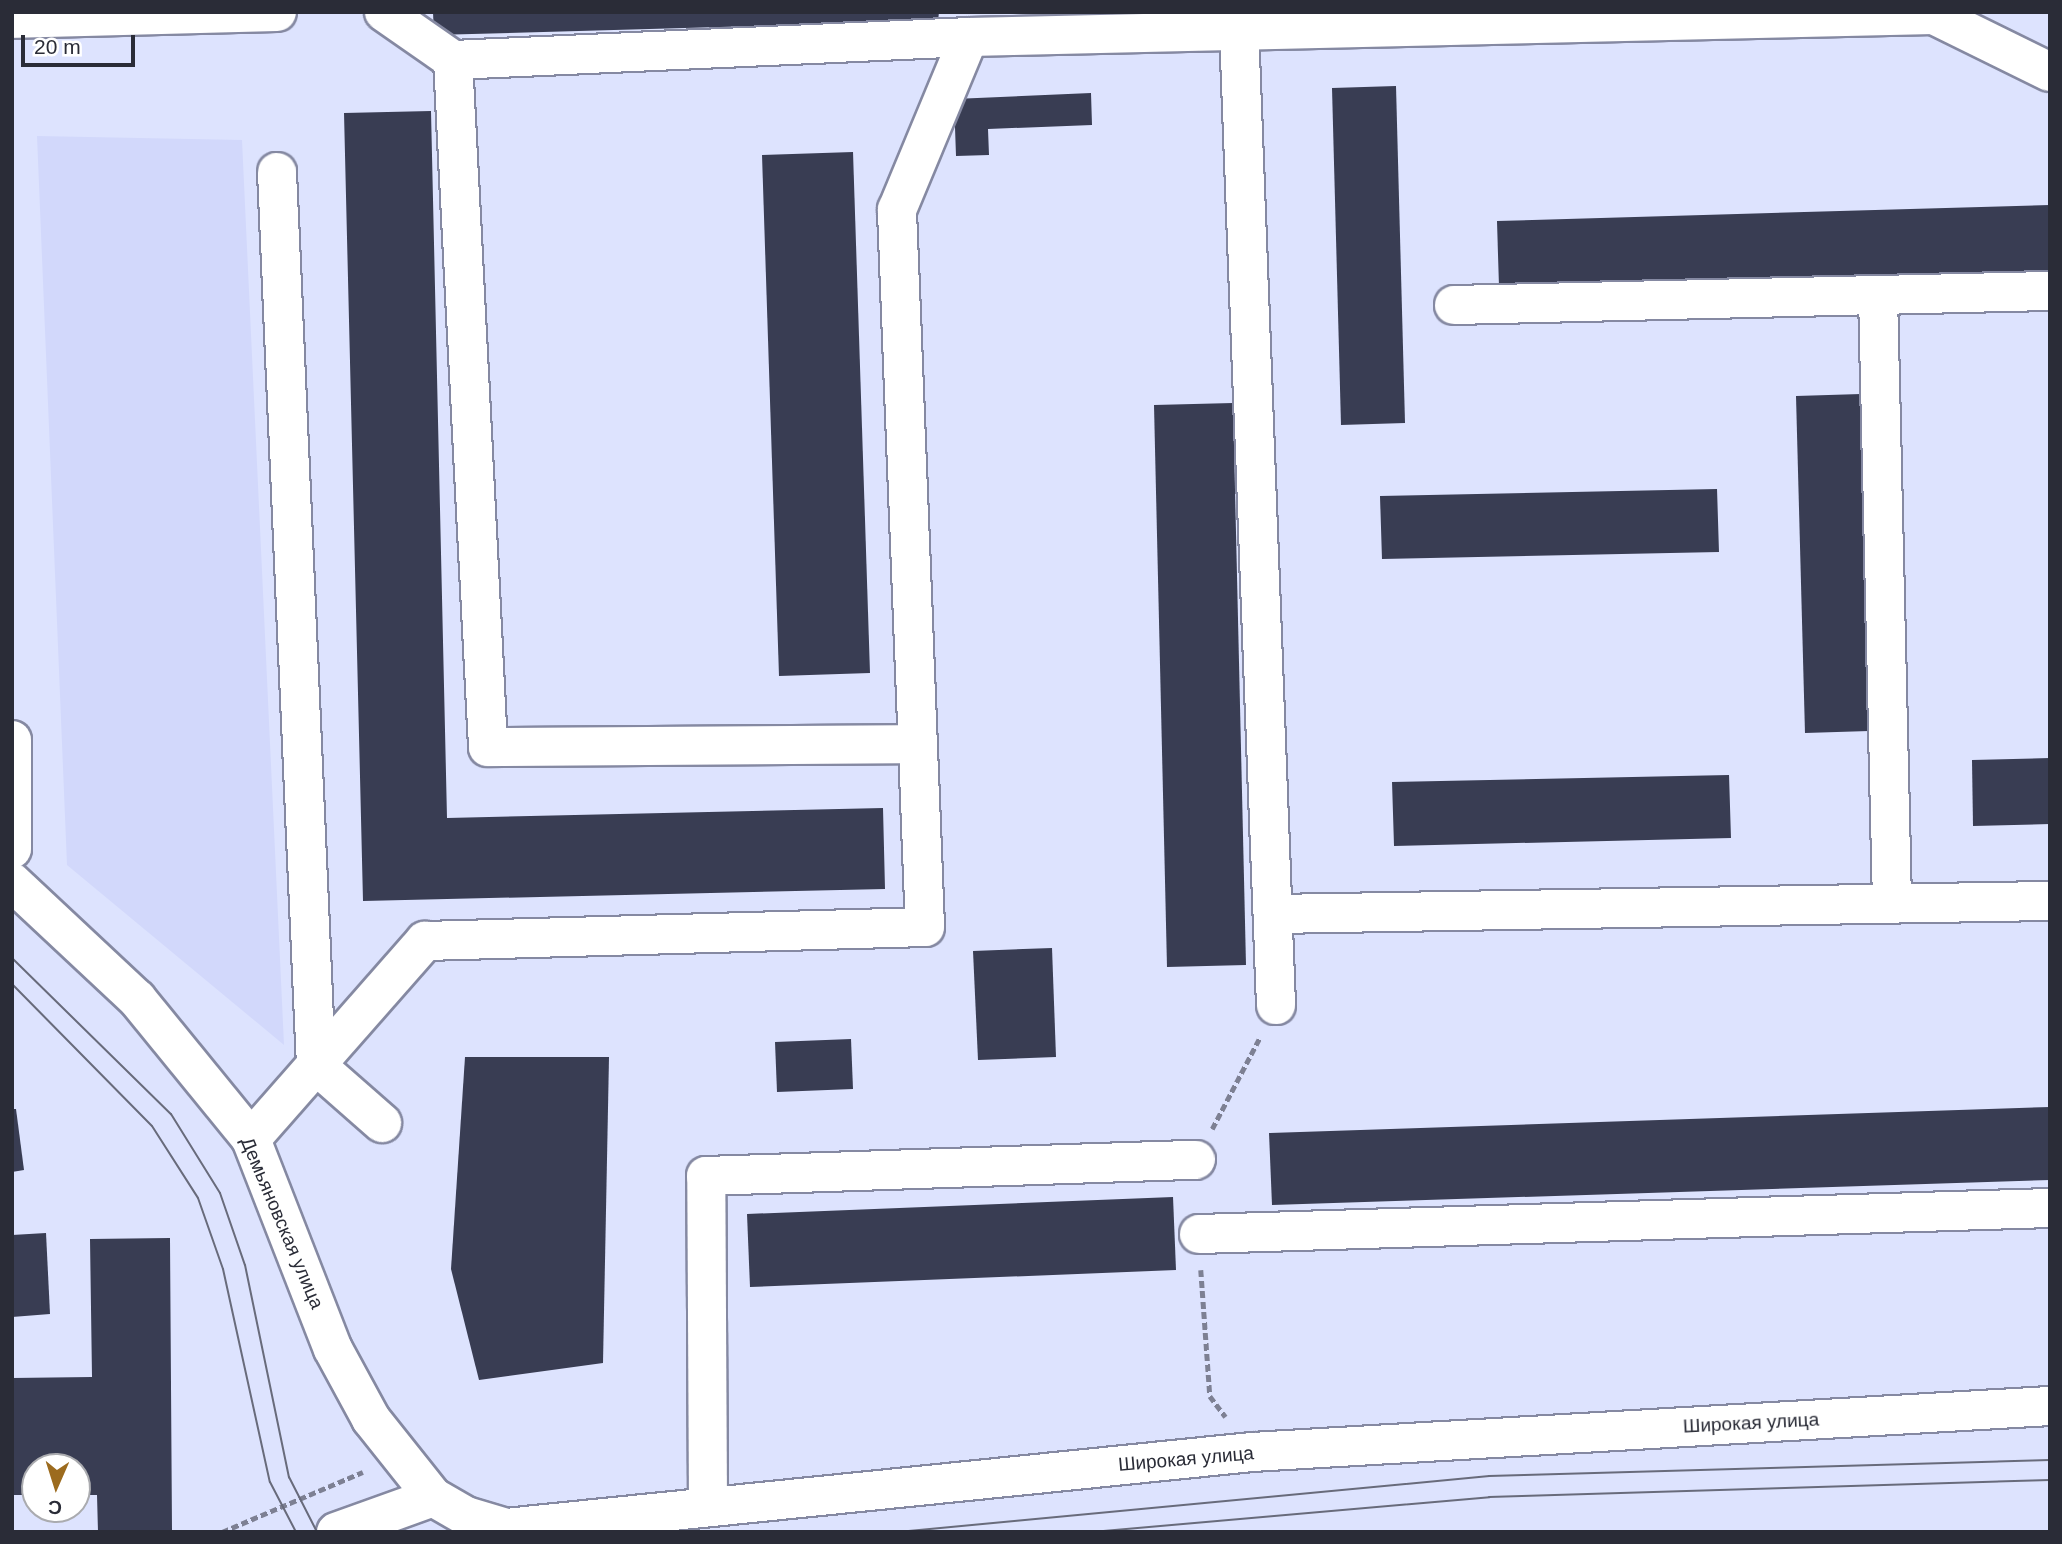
<!DOCTYPE html>
<html>
<head>
<meta charset="utf-8">
<style>
  body { margin:0 }
  #map { position:relative; width:2062px; height:1544px; overflow:hidden; background:#dde3fe; font-family:Helvetica,sans-serif }
  div>[style] { position:absolute }
  .built>* { inset:0; background:#d2d8fb }
  .building>* { inset:0; background:#393d53 }
  .path>* { height:4.5px; margin-top:-2.25px; transform-origin:0; background:repeating-linear-gradient(90deg,#7d8093 0 7px,transparent 0 10.5px) }
  .roads { filter:drop-shadow(2px 0 #8589a2) drop-shadow(-2px 0 #8589a2) drop-shadow(0 2px #8589a2) drop-shadow(0 -2px #8589a2) }
  .minor>* { height:38px; margin:-19px; padding:0 19px; transform-origin:19px; border-radius:19px; background:#fff }
  .tram>* { height:2px; margin:-1px; padding:0 1px; transform-origin:1px; border-radius:1px; background:#686b7b }
  span { translate:-50% -50%; white-space:nowrap; text-align:center; line-height:1.15; -webkit-text-stroke:7px #fff; paint-order:stroke }
  .street-label { font-size:19px; color:#2a2c37 }
  .frame { position:absolute; inset:0; border:14px solid #2a2c37; pointer-events:none }
  .north { position:absolute; left:21px; top:1453px; width:70px; height:70px; box-sizing:border-box; background:#fff; border:2px solid #aaabaf; border-radius:50%; rotate:183deg; font-size:19px; font-weight:700; line-height:28px; text-align:center; color:#2a2c37 }
  .north::after { content:''; display:block; margin:auto; width:24px; height:32px; background:#9c6b1e; clip-path:polygon(50% 0,100% 100%,50% 72%,0 100%) }
  .scale { position:absolute; left:21px; top:35px; width:114px; height:32px; box-sizing:border-box; border:4px solid #2a2c37; border-top:0; padding-left:9px; font-size:21px; line-height:24px; white-space:nowrap; color:#2a2c37; -webkit-text-stroke:5px #fff; paint-order:stroke }
</style>
</head>
<body>
<div id="map">
  <div class="built">
    <i style="clip-path:polygon(37px 136px,242px 140px,284px 1045px,67px 865px)"></i>
  </div>
  <div class="building">
    <i style="clip-path:polygon(433px 12px,939px 12px,938px 21px,434px 35px)"></i>
    <i style="clip-path:polygon(1396px 86px,1405px 423px,1341px 425px,1332px 88px)"></i>
    <i style="clip-path:polygon(1091px 93px,1092px 125px,988px 129px,989px 155px,956px 156px,954px 99px)"></i>
    <i style="clip-path:polygon(431px 111px,447px 818px,883px 808px,885px 889px,363px 901px,344px 113px)"></i>
    <i style="clip-path:polygon(853px 152px,870px 673px,779px 676px,762px 155px)"></i>
    <i style="clip-path:polygon(2050px 205px,2050px 272px,1499px 287px,1497px 221px)"></i>
    <i style="clip-path:polygon(1861px 394px,1869px 731px,1805px 733px,1796px 396px)"></i>
    <i style="clip-path:polygon(1233px 403px,1246px 965px,1167px 967px,1154px 405px)"></i>
    <i style="clip-path:polygon(1717px 489px,1719px 552px,1382px 559px,1380px 496px)"></i>
    <i style="clip-path:polygon(2050px 758px,2050px 824px,1973px 826px,1972px 760px)"></i>
    <i style="clip-path:polygon(1729px 775px,1731px 838px,1394px 846px,1392px 782px)"></i>
    <i style="clip-path:polygon(1052px 948px,1056px 1057px,978px 1060px,973px 951px)"></i>
    <i style="clip-path:polygon(851px 1039px,853px 1089px,777px 1092px,775px 1042px)"></i>
    <i style="clip-path:polygon(465px 1057px,609px 1057px,603px 1363px,479px 1380px,451px 1269px)"></i>
    <i style="clip-path:polygon(2050px 1107px,2050px 1180px,1272px 1205px,1269px 1133px)"></i>
    <i style="clip-path:polygon(12px 1109px,16px 1109px,24px 1170px,12px 1172px)"></i>
    <i style="clip-path:polygon(1173px 1197px,1176px 1270px,750px 1287px,747px 1214px)"></i>
    <i style="clip-path:polygon(46px 1233px,50px 1314px,12px 1317px,12px 1235px)"></i>
    <i style="clip-path:polygon(170px 1238px,172px 1531px,98px 1532px,97px 1495px,77px 1495px,77px 1467px,35px 1467px,35px 1495px,12px 1495px,12px 1378px,92px 1377px,90px 1239px)"></i>
  </div>
  <div class="path">
    <i style="left:1212px;top:1129px;width:104px;rotate:-62.4deg"></i>
    <i style="left:1201px;top:1270px;width:126px;rotate:85.9deg"></i>
    <i style="left:1210px;top:1396px;width:26px;rotate:53deg"></i>
    <i style="left:222px;top:1532px;width:153px;rotate:-23.1deg"></i>
  </div>
  <div class="roads">
    <div class="minor">
      <i style="left:384px;top:12px;width:84px;rotate:34.8deg"></i>
      <i style="left:453px;top:60px;width:517px;rotate:-2.55deg"></i>
      <i style="left:969px;top:37px;width:965px;rotate:-1.31deg"></i>
      <i style="left:1934px;top:15px;width:3px;rotate:-72deg"></i>
      <i style="left:1934px;top:15px;width:129px;rotate:26.2deg"></i>
      <i style="left:12px;top:19px;width:265px;rotate:-1.5deg"></i>
      <i style="left:1239px;top:29px;width:977px;rotate:87.83deg"></i>
      <i style="left:453px;top:60px;width:688px;rotate:87.08deg"></i>
      <i style="left:488px;top:747px;width:428px;rotate:-0.4deg"></i>
      <i style="left:277px;top:172px;width:894px;rotate:87.5deg"></i>
      <i style="left:316px;top:1065px;width:88px;rotate:41.3deg"></i>
      <i style="left:1878px;top:295px;width:609px;rotate:88.68deg"></i>
      <i style="left:1454px;top:305px;width:596px;rotate:-1.35deg"></i>
      <i style="left:12px;top:740px;width:109px;rotate:90deg"></i>
      <i style="left:12px;top:882px;width:171px;rotate:43.1deg"></i>
      <i style="left:137px;top:999px;width:181px;rotate:50.8deg"></i>
      <i style="left:251px;top:1139px;width:225px;rotate:68.7deg"></i>
      <i style="left:333px;top:1349px;width:80px;rotate:61.5deg"></i>
      <i style="left:371px;top:1419px;width:100px;rotate:51.5deg"></i>
      <i style="left:433px;top:1497px;width:38px;rotate:30deg"></i>
      <i style="left:466px;top:1516px;width:42px;rotate:16.7deg"></i>
      <i style="left:506px;top:1528px;width:750px;rotate:-5.82deg"></i>
      <i style="left:1252px;top:1452px;width:799px;rotate:-3.3deg"></i>
      <i style="left:1273px;top:914px;width:777px;rotate:-0.96deg"></i>
      <i style="left:251px;top:1139px;width:264px;rotate:-48.7deg"></i>
      <i style="left:425px;top:941px;width:500px;rotate:-1.6deg"></i>
      <i style="left:925px;top:927px;width:718px;rotate:-92.24deg"></i>
      <i style="left:897px;top:210px;width:187px;rotate:-67.4deg"></i>
      <i style="left:1199px;top:1234px;width:851px;rotate:-1.75deg"></i>
      <i style="left:708px;top:1505px;width:329px;rotate:-90.3deg"></i>
      <i style="left:706px;top:1176px;width:490px;rotate:-1.9deg"></i>
      <i style="left:336px;top:1532px;width:103px;rotate:-19.8deg"></i>
    </div>
  </div>
  <div class="tram">
    <i style="left:12px;top:958px;width:223px;rotate:44.5deg"></i>
    <i style="left:171px;top:1114px;width:93px;rotate:58.2deg"></i>
    <i style="left:220px;top:1193px;width:76px;rotate:70.9deg"></i>
    <i style="left:245px;top:1265px;width:217px;rotate:78.3deg"></i>
    <i style="left:289px;top:1477px;width:62px;rotate:63deg"></i>
    <i style="left:12px;top:984px;width:199px;rotate:45.4deg"></i>
    <i style="left:152px;top:1126px;width:85px;rotate:57.4deg"></i>
    <i style="left:198px;top:1198px;width:75px;rotate:70.6deg"></i>
    <i style="left:223px;top:1269px;width:218px;rotate:77.6deg"></i>
    <i style="left:270px;top:1482px;width:56px;rotate:62.5deg"></i>
    <i style="left:898px;top:1532px;width:594px;rotate:-5.41deg"></i>
    <i style="left:1489px;top:1476px;width:561px;rotate:-1.63deg"></i>
    <i style="left:1092px;top:1532px;width:399px;rotate:-5deg"></i>
    <i style="left:1489px;top:1497px;width:561px;rotate:-1.74deg"></i>
  </div>
  <div class="street-label">
    <span style="left:282px;top:1223px;rotate:67deg">Демьяновская улица</span>
    <span style="left:1751px;top:1423px;rotate:-3deg">Широкая улица</span>
    <span style="left:1186px;top:1459px;rotate:-5deg">Широкая улица</span>
  </div>
  <div class="frame"></div>
  <div class="north">С</div>
  <div class="scale">20 m</div>
</div>
</body>
</html>
